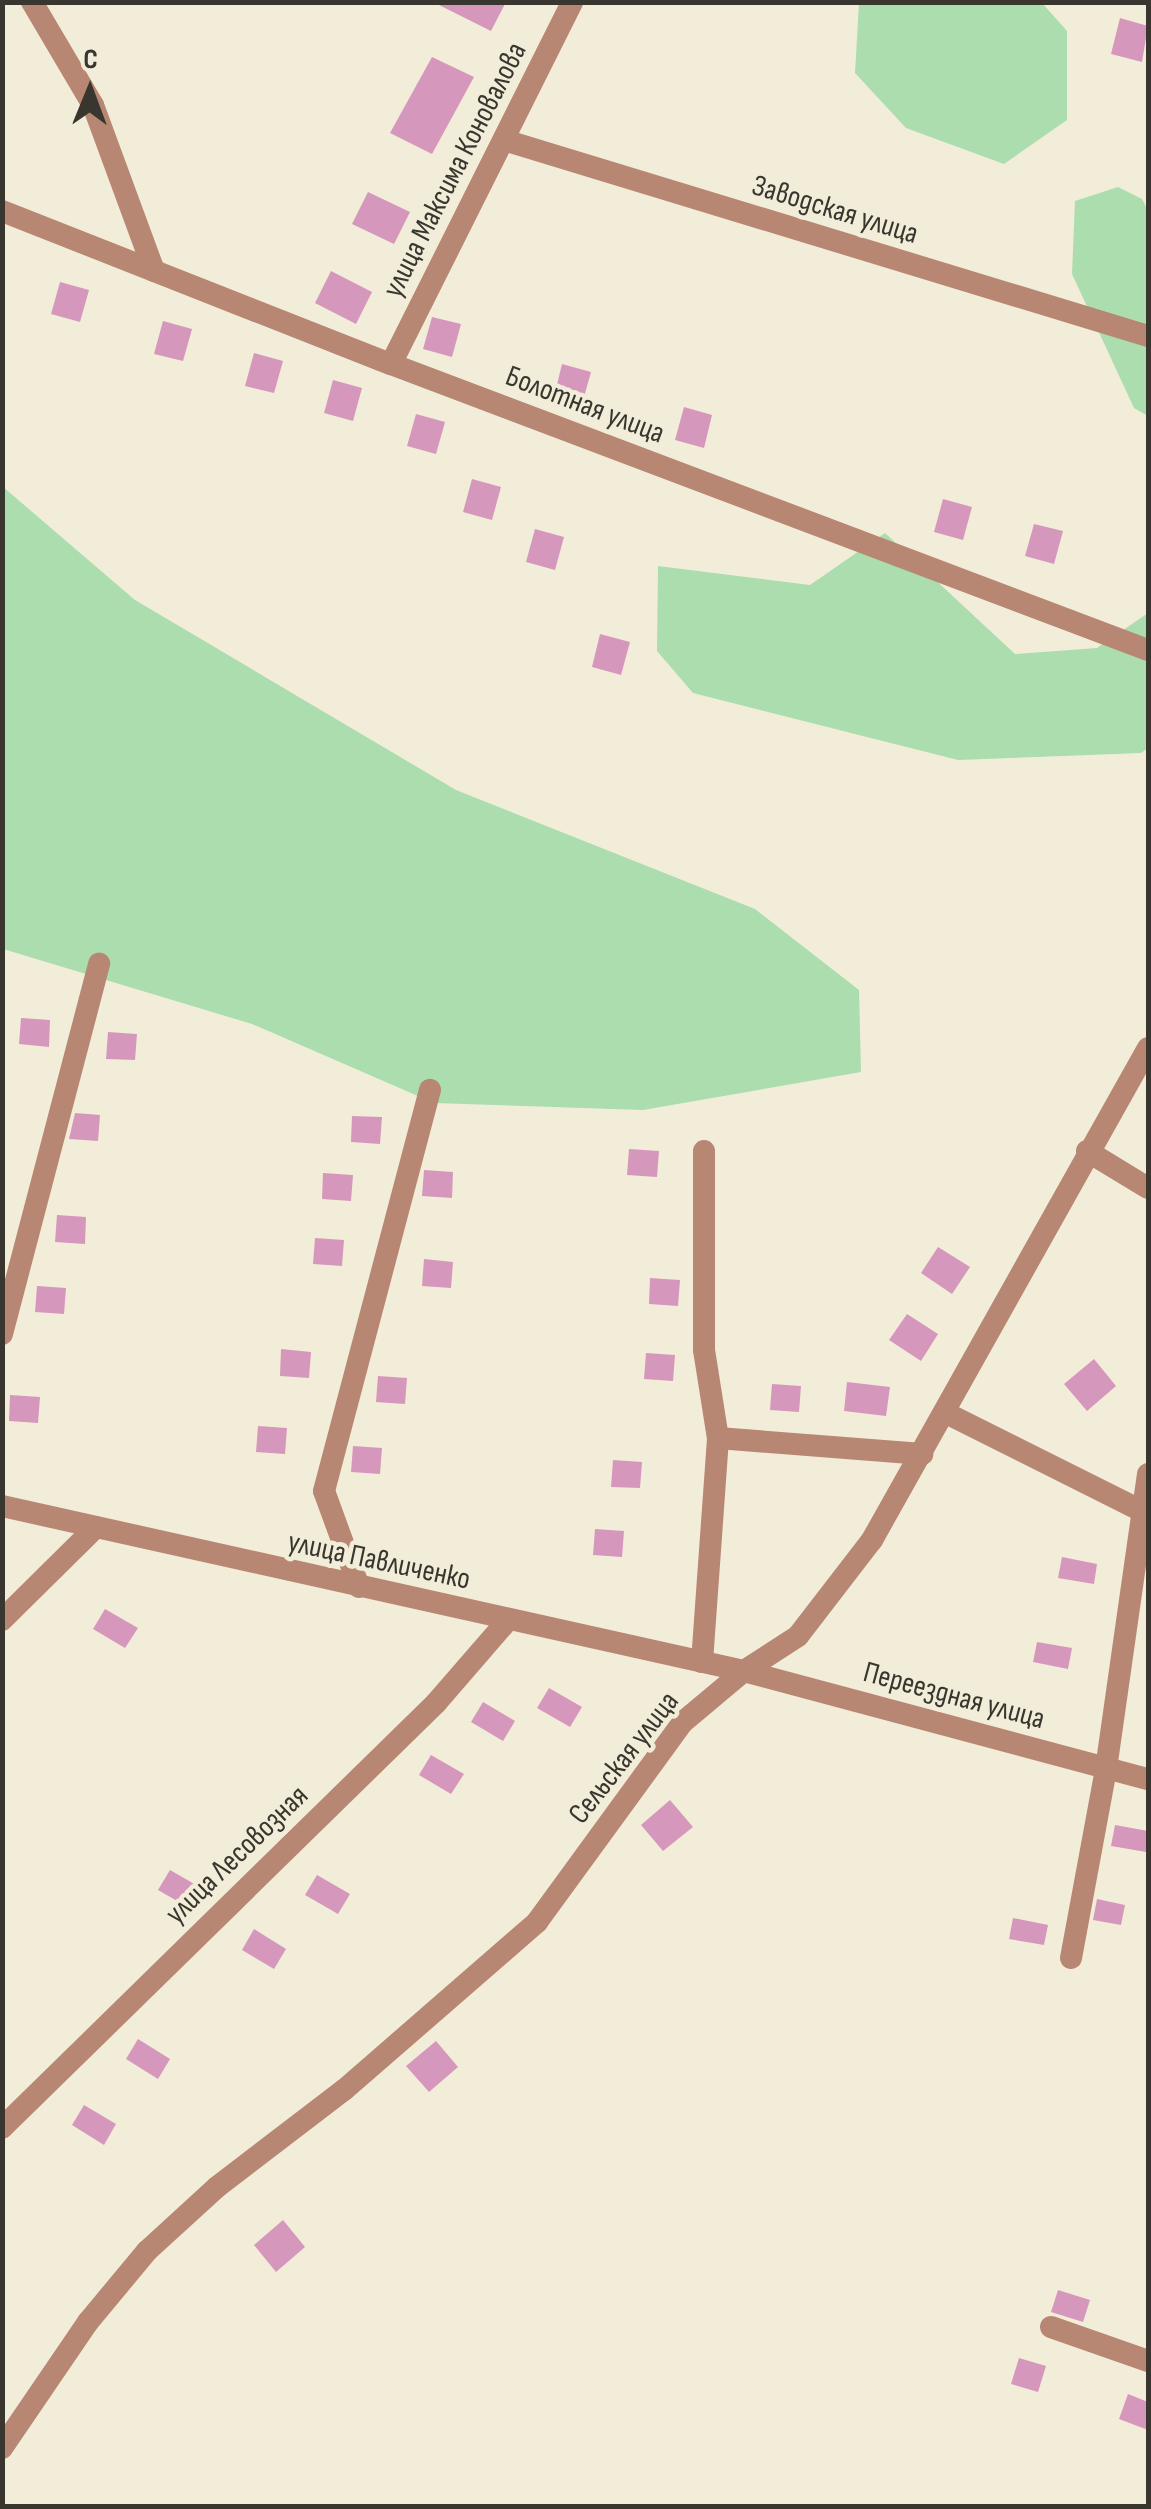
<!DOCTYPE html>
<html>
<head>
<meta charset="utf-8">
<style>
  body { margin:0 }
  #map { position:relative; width:1151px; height:2509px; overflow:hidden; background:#f2edd9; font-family:"Sofia Sans Condensed",sans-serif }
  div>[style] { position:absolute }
  .green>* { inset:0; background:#abddaf }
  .building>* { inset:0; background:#d697bd }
  .minor>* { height:22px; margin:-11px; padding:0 11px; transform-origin:11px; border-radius:11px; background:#b88773 }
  span { translate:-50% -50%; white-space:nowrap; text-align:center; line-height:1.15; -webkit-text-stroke:9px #f2edd9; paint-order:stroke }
  .street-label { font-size:30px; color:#39362f }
  .frame { position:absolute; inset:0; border:5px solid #39362f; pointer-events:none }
  .north { position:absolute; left:40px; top:40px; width:100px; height:100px; -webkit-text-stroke:8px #f2edd9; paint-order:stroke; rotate:1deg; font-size:28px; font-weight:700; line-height:40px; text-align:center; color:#39362f }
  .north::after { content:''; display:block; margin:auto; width:35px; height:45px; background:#39362f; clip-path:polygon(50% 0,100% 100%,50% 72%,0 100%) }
</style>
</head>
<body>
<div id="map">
  <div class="green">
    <i style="clip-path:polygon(859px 3px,1042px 3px,1067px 31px,1067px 120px,1004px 164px,906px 128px,855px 73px)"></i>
    <i style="clip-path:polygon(1118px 187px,1142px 199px,1148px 211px,1148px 416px,1134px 408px,1072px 274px,1075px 201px)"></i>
    <i style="clip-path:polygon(2px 486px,135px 600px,456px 790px,755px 909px,859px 990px,861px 1072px,643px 1110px,434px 1103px,252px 1024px,3px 949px)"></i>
    <i style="clip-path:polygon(885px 533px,1015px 654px,1097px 648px,1148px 613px,1148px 748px,1141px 753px,958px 760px,693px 693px,657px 651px,658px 566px,810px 585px)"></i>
  </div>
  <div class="building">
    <i style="clip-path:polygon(433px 2px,506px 2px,491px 31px)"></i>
    <i style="clip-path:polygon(1120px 18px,1148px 26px,1142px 62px,1111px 54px)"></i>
    <i style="clip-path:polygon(432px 57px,474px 77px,432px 154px,390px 133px)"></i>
    <i style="clip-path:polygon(368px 192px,410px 212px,394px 244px,352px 224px)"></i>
    <i style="clip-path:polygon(331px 271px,372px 292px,356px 324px,315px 303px)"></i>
    <i style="clip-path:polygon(60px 282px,89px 290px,80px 322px,51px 314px)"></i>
    <i style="clip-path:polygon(432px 317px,461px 324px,452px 357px,423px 349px)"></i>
    <i style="clip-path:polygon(163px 321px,192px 329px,183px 361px,154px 354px)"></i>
    <i style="clip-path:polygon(254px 353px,283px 361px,274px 393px,245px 386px)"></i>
    <i style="clip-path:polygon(562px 364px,591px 372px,582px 404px,554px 397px)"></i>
    <i style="clip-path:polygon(333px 380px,362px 388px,353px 421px,324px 413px)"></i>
    <i style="clip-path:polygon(684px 407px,712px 415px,704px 448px,675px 440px)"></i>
    <i style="clip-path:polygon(416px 414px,445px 422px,436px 454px,407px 446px)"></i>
    <i style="clip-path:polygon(472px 479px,501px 487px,492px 520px,463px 512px)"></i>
    <i style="clip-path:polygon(943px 499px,972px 507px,963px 540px,934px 532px)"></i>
    <i style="clip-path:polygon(1034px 524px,1063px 531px,1054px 564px,1025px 556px)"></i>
    <i style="clip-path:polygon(535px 529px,564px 537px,555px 570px,526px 562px)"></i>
    <i style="clip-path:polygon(600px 634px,630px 642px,621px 675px,592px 667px)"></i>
    <i style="clip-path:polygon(21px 1018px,50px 1020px,49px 1047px,19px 1044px)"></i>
    <i style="clip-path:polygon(108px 1032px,137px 1034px,135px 1060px,106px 1059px)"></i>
    <i style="clip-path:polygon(75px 1113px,100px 1115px,98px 1141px,69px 1139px)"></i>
    <i style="clip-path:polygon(352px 1116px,382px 1117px,380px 1144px,351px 1142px)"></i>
    <i style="clip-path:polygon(629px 1149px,659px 1151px,657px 1177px,627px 1175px)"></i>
    <i style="clip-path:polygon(424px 1170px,453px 1172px,452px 1198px,422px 1196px)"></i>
    <i style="clip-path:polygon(323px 1173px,353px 1175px,351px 1201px,322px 1199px)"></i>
    <i style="clip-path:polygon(57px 1215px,86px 1217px,85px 1244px,55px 1242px)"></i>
    <i style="clip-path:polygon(315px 1238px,344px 1240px,342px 1266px,313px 1264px)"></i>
    <i style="clip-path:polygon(938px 1247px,970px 1267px,952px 1294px,921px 1273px)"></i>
    <i style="clip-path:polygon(424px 1259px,453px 1262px,451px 1288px,422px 1286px)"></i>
    <i style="clip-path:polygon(650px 1278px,680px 1280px,678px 1306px,649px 1304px)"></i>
    <i style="clip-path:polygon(37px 1286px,66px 1288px,64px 1314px,35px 1312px)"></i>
    <i style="clip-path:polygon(907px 1314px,938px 1334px,921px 1361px,889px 1340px)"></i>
    <i style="clip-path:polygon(281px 1349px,311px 1352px,309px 1378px,280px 1376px)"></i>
    <i style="clip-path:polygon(646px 1353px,675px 1355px,673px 1381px,644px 1379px)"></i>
    <i style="clip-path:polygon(1094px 1359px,1116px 1386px,1087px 1411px,1064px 1384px)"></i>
    <i style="clip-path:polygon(378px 1376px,407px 1378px,405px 1404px,376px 1402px)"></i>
    <i style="clip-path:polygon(847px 1382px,890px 1387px,886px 1416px,844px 1411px)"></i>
    <i style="clip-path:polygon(772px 1384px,801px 1386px,799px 1412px,770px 1410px)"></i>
    <i style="clip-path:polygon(10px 1395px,40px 1397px,38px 1423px,9px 1421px)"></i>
    <i style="clip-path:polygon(258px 1426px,287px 1428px,285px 1454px,256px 1452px)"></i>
    <i style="clip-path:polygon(353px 1446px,382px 1448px,380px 1474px,351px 1472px)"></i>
    <i style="clip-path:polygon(613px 1460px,642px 1462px,640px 1488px,611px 1487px)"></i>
    <i style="clip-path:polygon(595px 1529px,624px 1531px,622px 1557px,593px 1555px)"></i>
    <i style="clip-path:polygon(1062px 1557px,1097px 1564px,1094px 1584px,1058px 1578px)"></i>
    <i style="clip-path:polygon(105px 1609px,138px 1628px,125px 1648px,93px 1629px)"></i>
    <i style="clip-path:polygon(1037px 1642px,1072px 1648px,1068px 1669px,1033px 1662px)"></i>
    <i style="clip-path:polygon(549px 1688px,582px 1707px,570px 1727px,537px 1708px)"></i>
    <i style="clip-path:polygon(483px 1702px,515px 1721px,503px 1741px,471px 1722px)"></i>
    <i style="clip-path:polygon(431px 1755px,464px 1774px,451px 1794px,419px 1775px)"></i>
    <i style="clip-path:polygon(670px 1800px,693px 1827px,663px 1851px,641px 1825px)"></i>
    <i style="clip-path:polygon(1115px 1825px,1148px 1831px,1146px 1852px,1111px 1846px)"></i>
    <i style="clip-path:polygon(170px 1870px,203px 1889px,191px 1909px,158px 1890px)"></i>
    <i style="clip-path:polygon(317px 1875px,350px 1894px,338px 1914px,305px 1895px)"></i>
    <i style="clip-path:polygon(1097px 1899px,1125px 1905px,1121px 1925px,1093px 1920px)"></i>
    <i style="clip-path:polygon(1013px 1918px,1048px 1925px,1044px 1945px,1009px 1939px)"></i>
    <i style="clip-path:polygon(254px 1929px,286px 1949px,274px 1969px,242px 1950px)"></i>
    <i style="clip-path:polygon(138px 2039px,170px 2059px,158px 2079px,126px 2059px)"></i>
    <i style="clip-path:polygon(436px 2041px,458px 2067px,429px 2092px,406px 2066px)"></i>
    <i style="clip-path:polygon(84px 2105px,116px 2124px,104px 2145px,72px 2125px)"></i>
    <i style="clip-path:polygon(283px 2220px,305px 2247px,276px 2272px,254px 2245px)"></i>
    <i style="clip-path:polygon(1058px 2290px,1090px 2300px,1083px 2322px,1051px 2312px)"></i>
    <i style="clip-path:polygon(1019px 2358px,1046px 2366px,1038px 2392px,1011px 2384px)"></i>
    <i style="clip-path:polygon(1128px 2394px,1148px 2402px,1148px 2430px,1119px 2419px)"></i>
  </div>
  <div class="minor">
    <i style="left:32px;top:2px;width:120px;rotate:59.4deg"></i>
    <i style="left:93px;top:105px;width:177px;rotate:69.8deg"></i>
    <i style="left:504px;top:140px;width:673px;rotate:16.93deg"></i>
    <i style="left:2px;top:211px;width:418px;rotate:21.5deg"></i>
    <i style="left:391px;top:364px;width:809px;rotate:20.7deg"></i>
    <i style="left:391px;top:364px;width:405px;rotate:-63.4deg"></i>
    <i style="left:704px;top:1151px;width:199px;rotate:90deg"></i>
    <i style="left:704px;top:1350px;width:89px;rotate:81deg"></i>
    <i style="left:1087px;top:1151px;width:71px;rotate:31.2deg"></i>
    <i style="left:2px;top:1334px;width:383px;rotate:-75.3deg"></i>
    <i style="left:946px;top:1413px;width:226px;rotate:26.6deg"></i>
    <i style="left:2px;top:1506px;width:760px;rotate:12.54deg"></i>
    <i style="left:744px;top:1671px;width:418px;rotate:15deg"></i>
    <i style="left:359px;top:1587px;width:102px;rotate:-110deg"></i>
    <i style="left:324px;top:1491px;width:415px;rotate:-75.2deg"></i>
    <i style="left:2px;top:1620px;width:132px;rotate:-44.7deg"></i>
    <i style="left:702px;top:1662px;width:225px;rotate:-85.9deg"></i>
    <i style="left:718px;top:1438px;width:205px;rotate:4.5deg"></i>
    <i style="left:1071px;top:1958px;width:192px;rotate:-79.5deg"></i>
    <i style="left:1106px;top:1769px;width:298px;rotate:-81.9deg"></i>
    <i style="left:2px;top:2128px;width:607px;rotate:-44.4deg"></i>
    <i style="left:436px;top:1703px;width:110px;rotate:-49.1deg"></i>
    <i style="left:1051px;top:2327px;width:103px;rotate:19.3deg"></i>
    <i style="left:2px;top:2448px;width:153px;rotate:-55.7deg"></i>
    <i style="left:88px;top:2322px;width:92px;rotate:-50.3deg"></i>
    <i style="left:147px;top:2251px;width:95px;rotate:-42.4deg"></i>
    <i style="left:217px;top:2187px;width:160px;rotate:-37.4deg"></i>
    <i style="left:344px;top:2090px;width:256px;rotate:-41deg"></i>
    <i style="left:537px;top:1922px;width:248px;rotate:-53.9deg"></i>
    <i style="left:683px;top:1722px;width:80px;rotate:-39.9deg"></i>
    <i style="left:744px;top:1671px;width:64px;rotate:-32.9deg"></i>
    <i style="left:798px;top:1636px;width:121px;rotate:-52.4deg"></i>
    <i style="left:872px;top:1540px;width:564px;rotate:-60.71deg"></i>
  </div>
  <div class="street-label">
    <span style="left:455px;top:170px;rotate:-63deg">улица Максима Коновалова</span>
    <span style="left:835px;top:210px;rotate:17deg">Заводская улица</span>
    <span style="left:585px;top:405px;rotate:21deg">Болотная улица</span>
    <span style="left:379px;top:1561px;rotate:12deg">улица Павличенко</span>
    <span style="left:954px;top:1696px;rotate:15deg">Переездная улица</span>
    <span style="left:624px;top:1758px;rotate:-52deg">Сельская улица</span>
    <span style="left:237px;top:1855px;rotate:-44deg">улица Лесовозная</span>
  </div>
  <div class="frame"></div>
  <div class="north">С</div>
</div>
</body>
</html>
